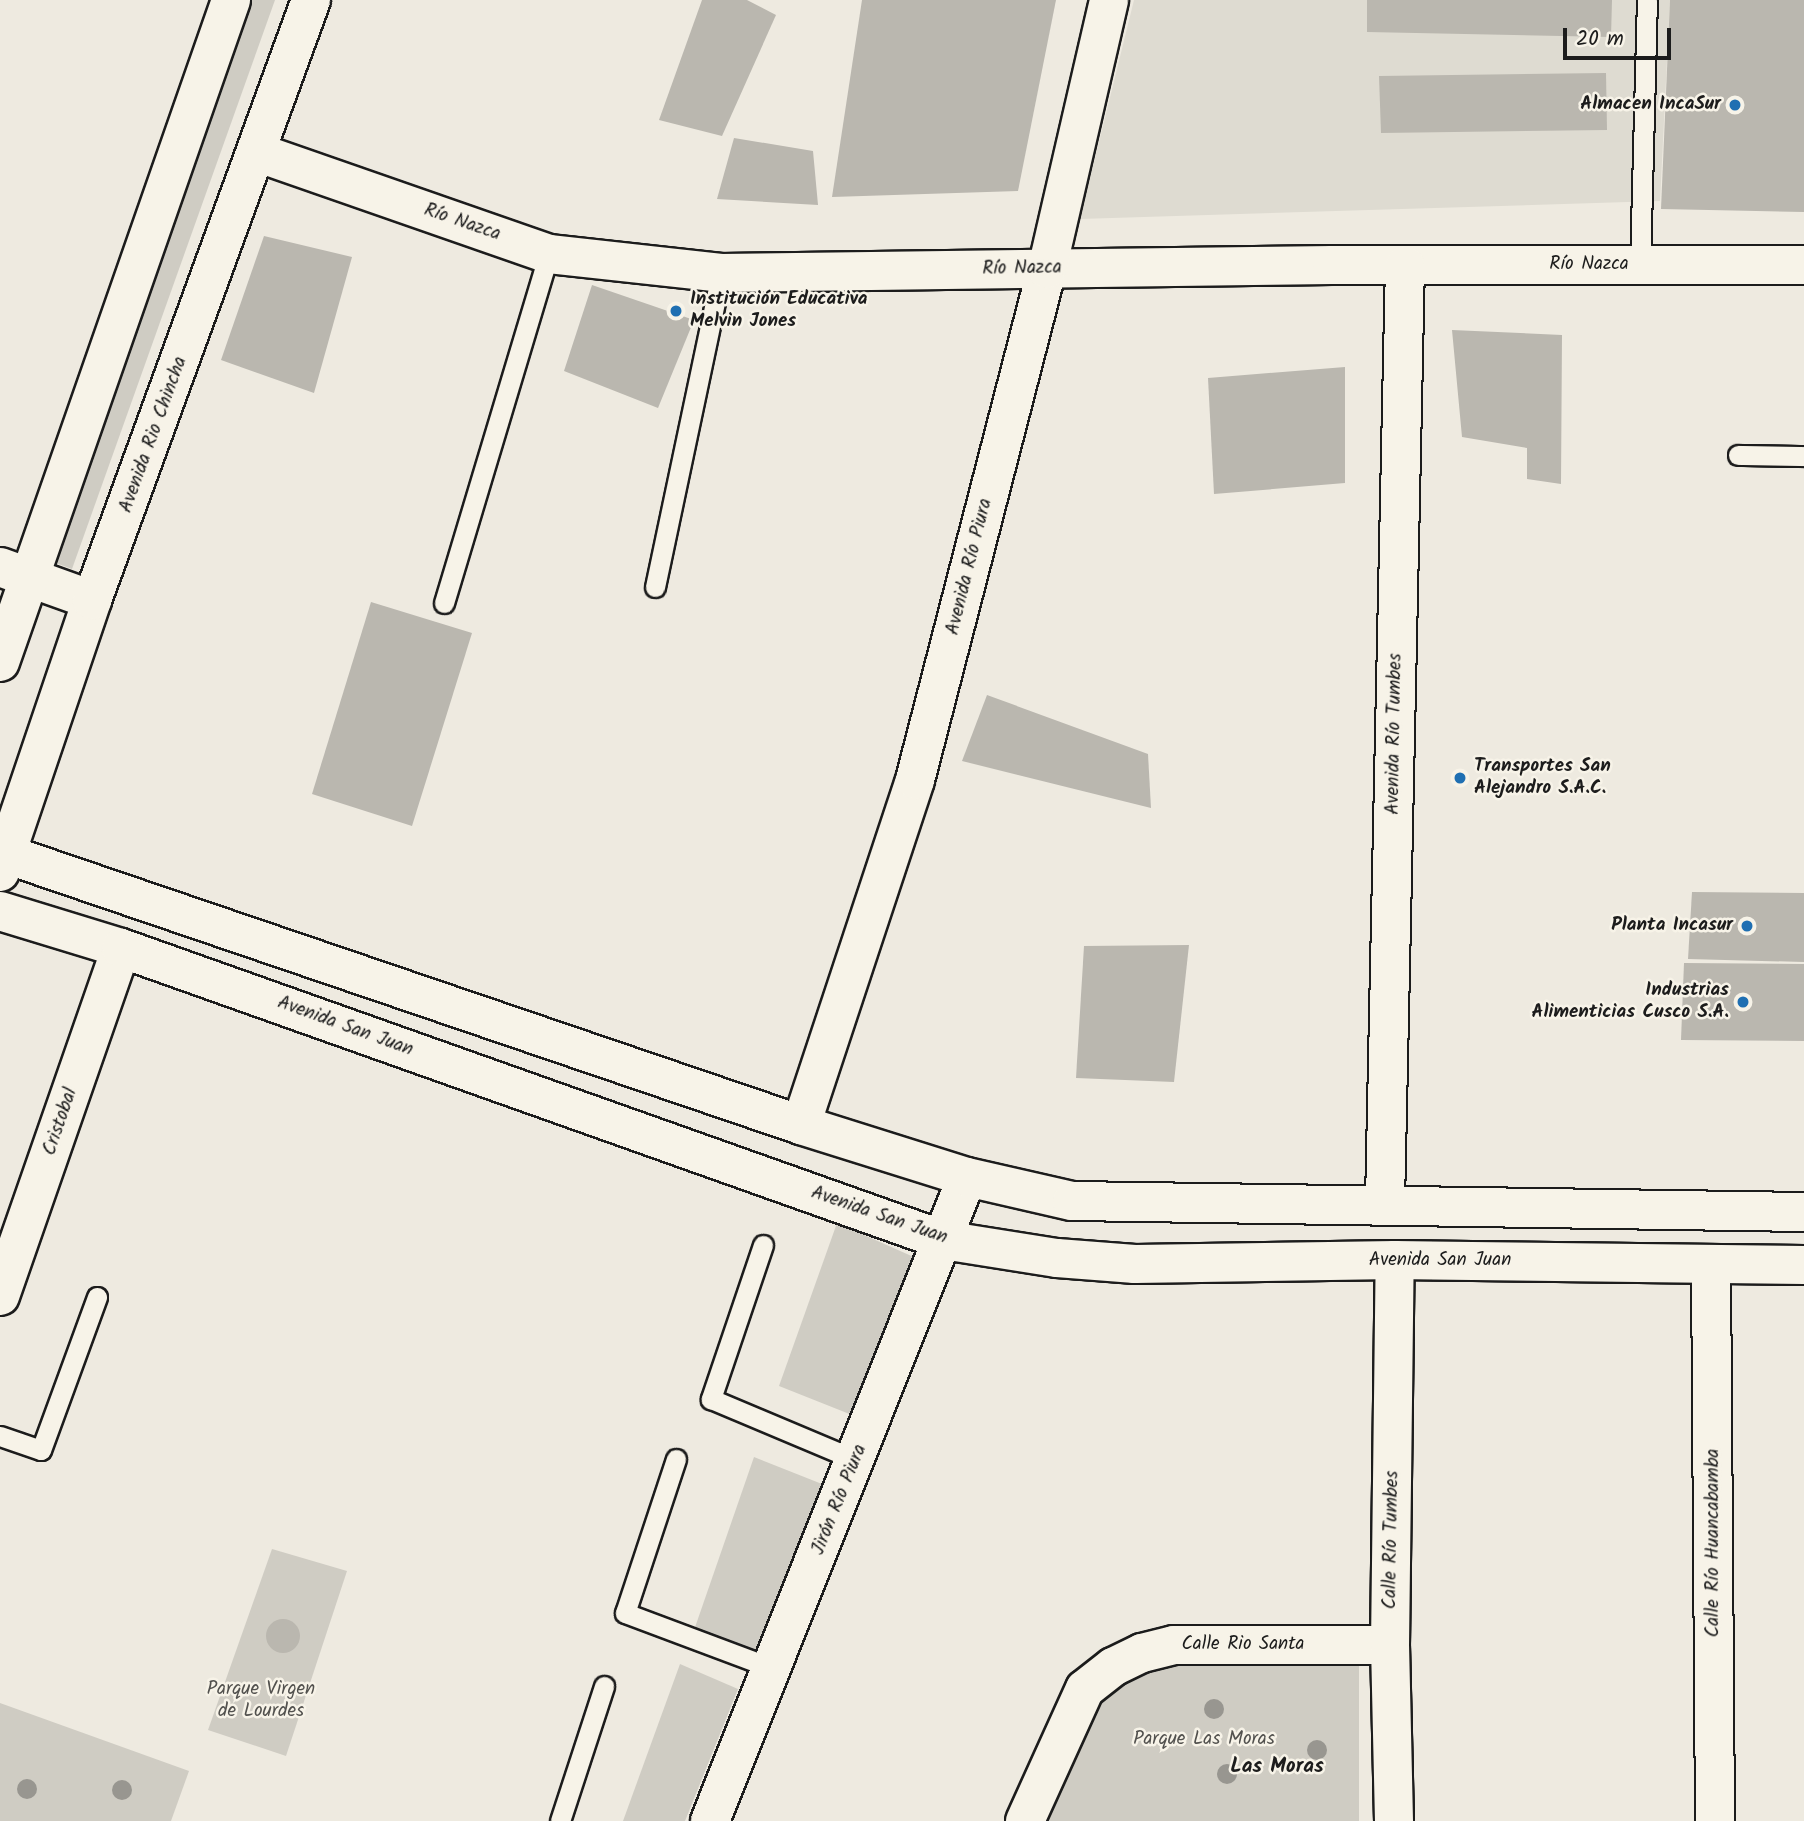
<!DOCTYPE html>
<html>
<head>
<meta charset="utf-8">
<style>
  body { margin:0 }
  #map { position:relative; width:1804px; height:1821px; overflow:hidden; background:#eeeae0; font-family:Kalam,sans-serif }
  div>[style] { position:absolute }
  .built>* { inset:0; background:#dedbd1 }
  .green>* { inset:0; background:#cfccc3 }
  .building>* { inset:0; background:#bab7af }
  .round { border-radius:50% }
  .roads { filter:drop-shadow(2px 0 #1c1c1c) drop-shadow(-2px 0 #1c1c1c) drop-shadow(0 2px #1c1c1c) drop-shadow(0 -2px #1c1c1c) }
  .service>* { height:19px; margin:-9.5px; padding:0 9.5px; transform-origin:9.5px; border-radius:9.5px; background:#f7f3e8 }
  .minor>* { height:38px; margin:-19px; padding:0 19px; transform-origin:19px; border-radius:19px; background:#f7f3e8 }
  .tertiary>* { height:38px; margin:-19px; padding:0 19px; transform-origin:19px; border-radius:19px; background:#f7f3e8 }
  .trees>* { width:20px; height:20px; margin:-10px; border-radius:50%; background:#989690 }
  .dots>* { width:19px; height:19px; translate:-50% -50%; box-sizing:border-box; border:4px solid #f7f3e8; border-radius:50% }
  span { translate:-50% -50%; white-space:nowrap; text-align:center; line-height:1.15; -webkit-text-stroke:5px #f7f3e8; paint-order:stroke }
  .poi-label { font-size:19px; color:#1c1c1c; font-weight:700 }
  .right { translate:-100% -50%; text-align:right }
  .left { translate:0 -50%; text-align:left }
  .street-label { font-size:19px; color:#1c1c1c }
  .park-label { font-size:19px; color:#52514e }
  .neighbourhood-label { font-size:21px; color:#1c1c1c; font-weight:700 }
  .scale { position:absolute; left:1563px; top:28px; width:108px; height:32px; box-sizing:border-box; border:4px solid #1c1c1c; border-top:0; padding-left:9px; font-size:21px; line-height:24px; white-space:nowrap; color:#1c1c1c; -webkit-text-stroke:5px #f7f3e8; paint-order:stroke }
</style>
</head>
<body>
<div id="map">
  <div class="built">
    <i style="clip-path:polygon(1134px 0,1670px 0,1660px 201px,1080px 219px)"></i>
  </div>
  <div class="green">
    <i style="clip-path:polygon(249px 0,275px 0,72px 569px,53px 562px)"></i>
    <i style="clip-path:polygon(837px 1223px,916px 1258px,852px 1415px,779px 1386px)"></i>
    <i style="clip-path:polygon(754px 1457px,822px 1484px,754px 1658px,692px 1636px)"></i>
    <i style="clip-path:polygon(272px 1549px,347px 1571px,286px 1756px,208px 1730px)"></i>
    <i style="clip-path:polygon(1157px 1662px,1359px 1663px,1359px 1821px,1046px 1821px,1087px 1724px,1116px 1682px)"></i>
    <i style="clip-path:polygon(680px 1664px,738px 1689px,685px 1821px,623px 1821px)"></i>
    <i style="clip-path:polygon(0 1703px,189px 1771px,171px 1821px,0 1821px)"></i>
  </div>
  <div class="building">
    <i style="clip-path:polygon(702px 0,747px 0,776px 15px,722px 136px,659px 120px)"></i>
    <i style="clip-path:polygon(862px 0,1056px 0,1018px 191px,832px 197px)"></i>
    <i style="clip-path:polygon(1367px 0,1612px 0,1611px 37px,1367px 32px)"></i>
    <i style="clip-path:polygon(1670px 0,1804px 0,1804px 212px,1661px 209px)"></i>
    <i style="clip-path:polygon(1606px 73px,1607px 130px,1381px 133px,1379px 76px)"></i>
    <i style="clip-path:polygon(734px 138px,813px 151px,818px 205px,717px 199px)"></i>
    <i style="clip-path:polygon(264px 236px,352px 257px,314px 393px,221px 360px)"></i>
    <i style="clip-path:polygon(592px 285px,694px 320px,658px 408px,564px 371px)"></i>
    <i style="clip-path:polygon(1452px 330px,1562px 335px,1561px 484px,1527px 479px,1527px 448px,1462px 437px)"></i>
    <i style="clip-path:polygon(1345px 367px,1345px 483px,1214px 494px,1208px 378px)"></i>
    <i style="clip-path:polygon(371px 602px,472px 633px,412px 826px,312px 794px)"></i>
    <i style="clip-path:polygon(987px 695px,1148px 754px,1151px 808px,962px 761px)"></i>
    <i style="clip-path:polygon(1692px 892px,1804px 893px,1804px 962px,1688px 959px)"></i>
    <i style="clip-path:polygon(1189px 945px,1174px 1082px,1076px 1078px,1084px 946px)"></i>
    <i style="clip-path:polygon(1684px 963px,1804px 964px,1804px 1041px,1681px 1040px)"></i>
    <i class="round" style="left:266px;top:1619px;width:34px;height:34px"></i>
  </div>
  <div class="roads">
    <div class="service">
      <i style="left:1640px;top:265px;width:265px;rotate:-88.5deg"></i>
      <i style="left:1738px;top:455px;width:66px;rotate:0.9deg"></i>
      <i style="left:655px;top:587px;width:321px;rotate:-78.1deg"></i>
      <i style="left:444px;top:603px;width:364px;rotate:-73.3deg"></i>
      <i style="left:763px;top:1245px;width:163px;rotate:108.7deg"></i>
      <i style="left:711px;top:1399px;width:157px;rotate:22.8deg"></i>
      <i style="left:0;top:1436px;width:43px;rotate:18.9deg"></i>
      <i style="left:41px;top:1450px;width:163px;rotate:-69.9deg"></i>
      <i style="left:676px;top:1459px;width:162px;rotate:108.3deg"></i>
      <i style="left:625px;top:1613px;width:157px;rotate:20.5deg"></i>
      <i style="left:560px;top:1821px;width:142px;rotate:-71.9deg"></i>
    </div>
    <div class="minor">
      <i style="left:259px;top:153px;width:307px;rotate:19.2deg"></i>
      <i style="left:549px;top:254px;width:173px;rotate:6.3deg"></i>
      <i style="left:721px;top:273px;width:611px;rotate:-0.75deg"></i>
      <i style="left:1332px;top:265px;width:472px"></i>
      <i style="left:0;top:567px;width:98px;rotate:19.7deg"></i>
      <i style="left:801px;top:1125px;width:363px;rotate:-71.7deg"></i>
      <i style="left:915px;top:780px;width:528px;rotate:-75.52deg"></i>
      <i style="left:1047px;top:269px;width:276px;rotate:-77deg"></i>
      <i style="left:1385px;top:1203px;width:938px;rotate:-88.78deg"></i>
      <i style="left:1711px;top:1265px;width:556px;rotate:89.59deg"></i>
      <i style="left:0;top:1296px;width:368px;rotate:-70.8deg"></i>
      <i style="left:710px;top:1821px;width:693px;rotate:-68.24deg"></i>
      <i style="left:1025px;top:1821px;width:145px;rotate:-65.6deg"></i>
      <i style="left:1085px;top:1689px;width:36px;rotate:-38deg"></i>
      <i style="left:1113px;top:1667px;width:32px;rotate:-26deg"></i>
      <i style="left:1142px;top:1653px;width:33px;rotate:-14deg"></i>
      <i style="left:1174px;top:1645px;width:216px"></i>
      <i style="left:1394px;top:1821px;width:176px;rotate:-91.3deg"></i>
      <i style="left:1390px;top:1645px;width:385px;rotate:-89.3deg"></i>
    </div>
    <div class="tertiary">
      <i style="left:0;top:662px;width:701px;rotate:-70.76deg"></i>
      <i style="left:0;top:852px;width:846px;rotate:18.82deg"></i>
      <i style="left:801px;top:1125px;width:174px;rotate:17.4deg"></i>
      <i style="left:967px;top:1177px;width:108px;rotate:12.9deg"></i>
      <i style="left:1072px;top:1201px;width:732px;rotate:0.86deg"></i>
      <i style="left:0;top:872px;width:287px;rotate:-71.3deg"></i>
      <i style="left:92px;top:600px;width:639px;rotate:-69.95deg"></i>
      <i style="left:0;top:911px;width:127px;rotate:17deg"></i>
      <i style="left:121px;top:948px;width:872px;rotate:19.56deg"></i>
      <i style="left:943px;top:1240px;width:115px;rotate:9deg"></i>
      <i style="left:1057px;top:1258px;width:78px;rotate:4.4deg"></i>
      <i style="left:1135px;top:1264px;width:260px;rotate:-0.9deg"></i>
      <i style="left:1395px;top:1260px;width:409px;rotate:0.7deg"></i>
    </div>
  </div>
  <div class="trees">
    <i style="left:1214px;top:1709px"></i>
    <i style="left:1317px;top:1750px"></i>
    <i style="left:1227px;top:1774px"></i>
    <i style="left:27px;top:1789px"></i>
    <i style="left:122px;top:1790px"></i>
  </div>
  <div class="dots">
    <i style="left:1735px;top:105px;background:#1f6fb2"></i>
    <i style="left:676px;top:311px;background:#1f6fb2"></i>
    <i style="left:1460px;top:778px;background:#1f6fb2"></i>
    <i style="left:1747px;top:926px;background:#1f6fb2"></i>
    <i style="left:1743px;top:1002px;background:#1f6fb2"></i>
  </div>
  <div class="poi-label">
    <span class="right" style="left:1721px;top:105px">Almacen IncaSur</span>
    <span class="left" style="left:690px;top:311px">Institución Educativa<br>Melvin Jones</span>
    <span class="left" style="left:1474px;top:778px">Transportes San<br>Alejandro S.A.C.</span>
    <span class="right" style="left:1733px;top:926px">Planta Incasur</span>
    <span class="right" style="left:1729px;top:1002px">Industrias<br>Alimenticias Cusco S.A.</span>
  </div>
  <div class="street-label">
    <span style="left:462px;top:223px;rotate:19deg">Río Nazca</span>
    <span style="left:1589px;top:265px">Río Nazca</span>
    <span style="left:1022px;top:269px;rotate:-1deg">Río Nazca</span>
    <span style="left:154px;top:435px;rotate:-70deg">Avenida Rio Chincha</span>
    <span style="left:970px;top:567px;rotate:-76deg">Avenida Río Piura</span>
    <span style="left:1395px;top:734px;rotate:-89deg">Avenida Río Tumbes</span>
    <span style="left:345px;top:1027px;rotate:20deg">Avenida San Juan</span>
    <span style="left:61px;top:1122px;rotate:-71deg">Cristobal</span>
    <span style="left:879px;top:1216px;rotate:19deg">Avenida San Juan</span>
    <span style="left:1440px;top:1261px">Avenida San Juan</span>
    <span style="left:840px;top:1500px;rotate:-68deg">Jirón Río Piura</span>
    <span style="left:1392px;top:1540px;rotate:-89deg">Calle Río Tumbes</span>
    <span style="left:1714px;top:1543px;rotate:-90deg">Calle Río Huancabamba</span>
    <span style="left:1243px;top:1645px">Calle Rio Santa</span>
  </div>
  <div class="park-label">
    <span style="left:261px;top:1701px">Parque Virgen<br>de Lourdes</span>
    <span style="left:1204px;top:1740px">Parque Las Moras</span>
  </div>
  <div class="neighbourhood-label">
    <span style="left:1277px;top:1767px">Las Moras</span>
  </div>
  <div class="scale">20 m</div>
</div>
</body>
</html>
